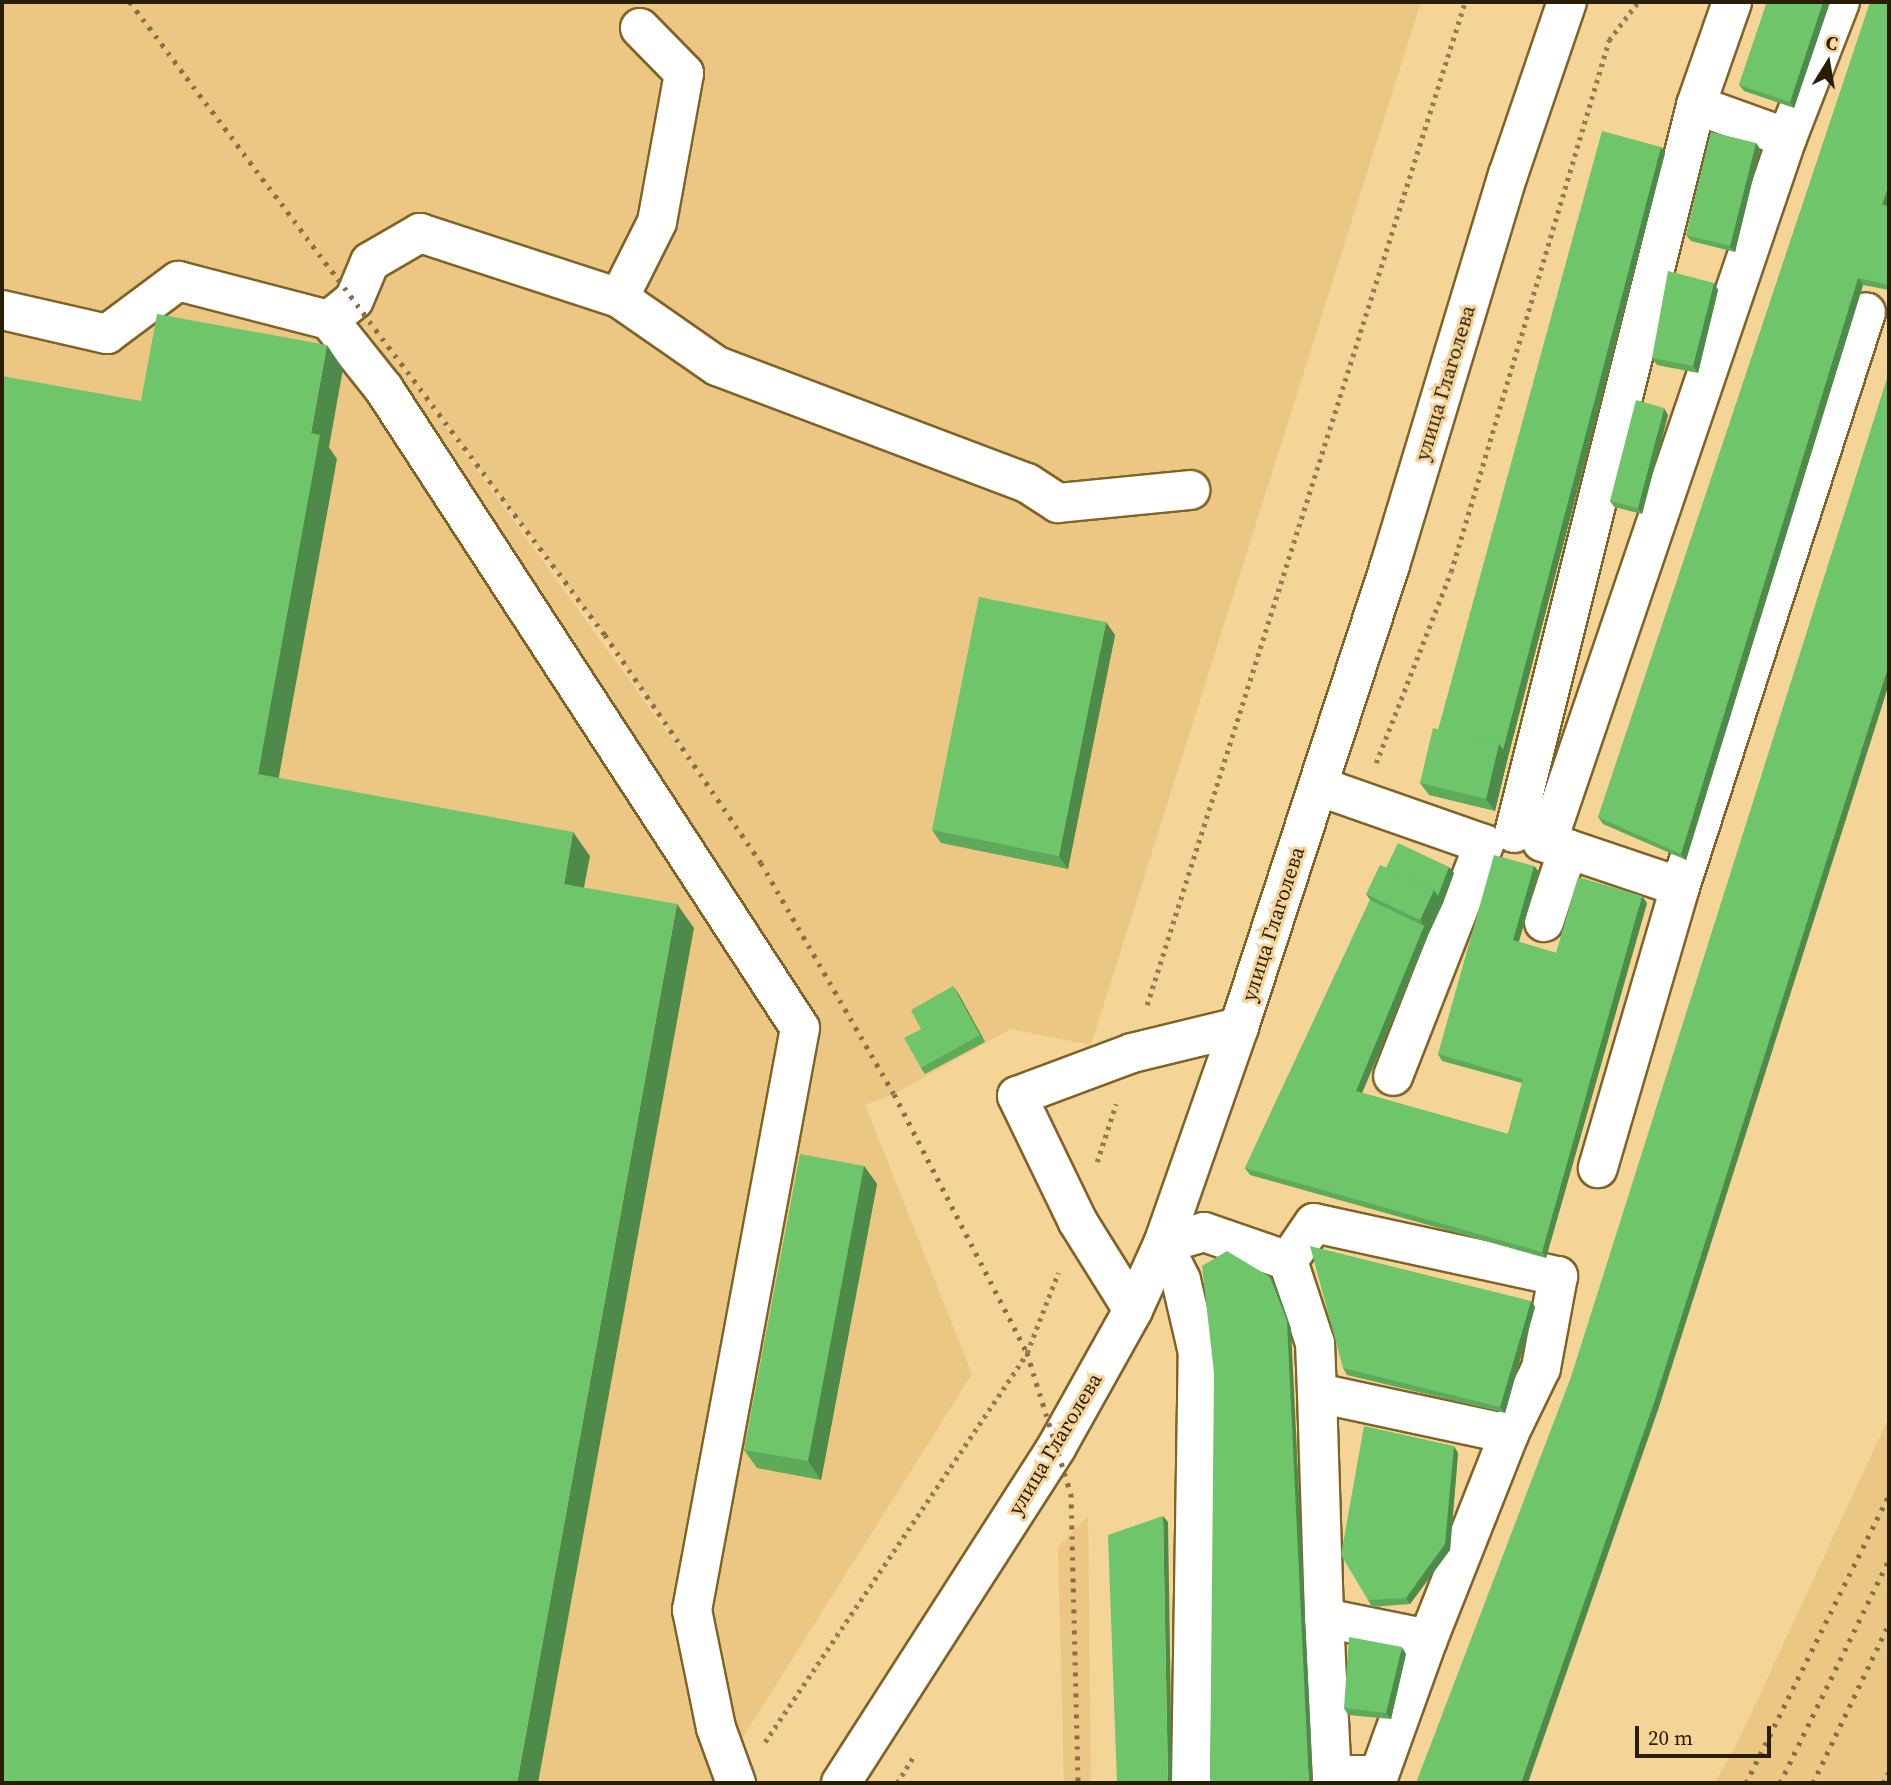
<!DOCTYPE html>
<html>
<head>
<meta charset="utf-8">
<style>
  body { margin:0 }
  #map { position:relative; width:1891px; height:1785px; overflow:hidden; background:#f5d498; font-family:"Source Serif 4",serif }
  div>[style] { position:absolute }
  .built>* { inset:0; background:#ecc784 }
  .path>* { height:4.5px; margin-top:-2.25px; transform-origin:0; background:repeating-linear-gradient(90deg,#947d52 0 3.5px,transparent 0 8.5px) }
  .roads { filter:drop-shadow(2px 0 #806327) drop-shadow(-2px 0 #806327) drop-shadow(0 2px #806327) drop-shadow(0 -2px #806327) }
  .minor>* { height:38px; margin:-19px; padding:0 19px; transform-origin:19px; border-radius:19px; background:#fff }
  .major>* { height:38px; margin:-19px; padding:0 19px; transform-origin:19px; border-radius:19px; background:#fff }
  .rail>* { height:5px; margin-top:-2.5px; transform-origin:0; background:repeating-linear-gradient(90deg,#857048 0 3.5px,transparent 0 10.5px) }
  .wall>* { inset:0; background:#5fa95a }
  .shaded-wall>* { inset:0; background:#4e8a4a }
  .building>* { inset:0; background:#6fc569 }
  span { translate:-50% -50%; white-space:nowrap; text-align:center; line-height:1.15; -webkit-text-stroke:6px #f5d498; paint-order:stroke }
  .street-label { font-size:21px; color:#291d05 }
  .frame { position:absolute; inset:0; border:4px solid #291d05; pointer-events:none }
  .north { position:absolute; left:1793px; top:28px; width:70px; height:70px; -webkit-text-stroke:5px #f5d498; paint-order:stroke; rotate:11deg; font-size:19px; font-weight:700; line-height:28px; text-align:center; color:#291d05 }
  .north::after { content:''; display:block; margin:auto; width:24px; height:32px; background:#291d05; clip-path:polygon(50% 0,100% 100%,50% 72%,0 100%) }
  .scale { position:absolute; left:1635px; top:1726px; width:136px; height:32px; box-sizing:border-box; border:4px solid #291d05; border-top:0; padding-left:9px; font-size:21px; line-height:24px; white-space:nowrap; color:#291d05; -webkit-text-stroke:5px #f5d498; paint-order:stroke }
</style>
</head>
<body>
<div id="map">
  <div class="built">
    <i style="clip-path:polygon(evenodd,2px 2px,1421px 2px,1091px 1045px,1011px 1029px,894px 1094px,865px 1105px,972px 1374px,714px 1783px,2px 1783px,2px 2px,390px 349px,605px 635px,738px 830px,389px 349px,390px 349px)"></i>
    <i style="clip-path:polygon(1889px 1417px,1889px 1783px,1714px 1783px,1734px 1750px)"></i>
    <i style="clip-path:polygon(1088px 1516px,1091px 1783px,1064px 1783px,1058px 1547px)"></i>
  </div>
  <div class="path">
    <i style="left:1376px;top:763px;width:205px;rotate:-68.6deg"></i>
    <i style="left:1451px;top:572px;width:555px;rotate:-73.46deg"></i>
    <i style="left:1609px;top:40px;width:48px;rotate:-52.7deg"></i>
    <i style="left:1147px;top:1005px;width:1052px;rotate:-72.41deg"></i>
    <i style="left:1097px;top:1162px;width:61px;rotate:-71.9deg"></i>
    <i style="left:765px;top:1742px;width:469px;rotate:-56deg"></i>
    <i style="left:1027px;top:1353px;width:86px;rotate:-68.8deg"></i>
    <i style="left:897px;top:1783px;width:34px;rotate:-58deg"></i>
    <i style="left:1883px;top:1783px;width:13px;rotate:-63deg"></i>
  </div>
  <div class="roads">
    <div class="minor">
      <i style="left:1696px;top:105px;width:109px;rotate:-70.7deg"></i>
      <i style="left:1787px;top:138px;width:146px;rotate:-68.7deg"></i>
      <i style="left:619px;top:298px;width:119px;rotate:34.8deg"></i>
      <i style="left:717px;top:366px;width:331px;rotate:20.7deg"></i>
      <i style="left:1027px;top:483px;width:37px;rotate:33deg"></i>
      <i style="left:1058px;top:503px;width:133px;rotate:-5.6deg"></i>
      <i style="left:2px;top:310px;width:108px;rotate:12.9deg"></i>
      <i style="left:107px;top:334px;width:89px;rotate:-36.7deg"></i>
      <i style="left:178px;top:281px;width:156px;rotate:14.5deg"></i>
      <i style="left:329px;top:320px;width:32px;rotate:-39deg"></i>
      <i style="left:354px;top:300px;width:41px;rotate:-67.2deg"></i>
      <i style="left:370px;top:262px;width:58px;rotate:-30.1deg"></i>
      <i style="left:420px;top:233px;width:209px;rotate:18.1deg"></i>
      <i style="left:619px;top:298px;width:85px;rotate:-63.4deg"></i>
      <i style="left:657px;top:222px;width:151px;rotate:-79.7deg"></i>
      <i style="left:684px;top:73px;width:63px;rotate:-134.4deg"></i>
      <i style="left:329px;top:320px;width:88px;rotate:51.4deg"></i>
      <i style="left:384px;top:389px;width:762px;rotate:56.94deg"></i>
      <i style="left:800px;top:1028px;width:592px;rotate:100.51deg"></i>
      <i style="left:692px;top:1610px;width:120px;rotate:78.5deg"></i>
      <i style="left:716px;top:1728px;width:59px;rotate:70deg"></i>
      <i style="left:1318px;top:786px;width:176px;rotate:19.3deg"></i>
      <i style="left:1484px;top:844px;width:249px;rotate:111.4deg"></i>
      <i style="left:1514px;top:833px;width:750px;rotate:-75.96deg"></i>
      <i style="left:1696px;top:105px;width:97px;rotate:19.9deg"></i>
      <i style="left:1787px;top:138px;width:745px;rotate:108.8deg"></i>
      <i style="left:1542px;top:842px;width:27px;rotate:15deg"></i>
      <i style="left:1568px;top:849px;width:77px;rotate:108.2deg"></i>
      <i style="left:1568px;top:849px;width:118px;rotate:18.7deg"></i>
      <i style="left:1680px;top:887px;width:293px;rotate:106.3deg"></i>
      <i style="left:1680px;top:887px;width:604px;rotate:-72.07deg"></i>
      <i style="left:1288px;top:1261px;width:46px;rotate:-55.6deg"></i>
      <i style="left:1314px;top:1223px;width:250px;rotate:12.3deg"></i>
      <i style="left:1558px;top:1276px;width:94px;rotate:100.5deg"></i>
      <i style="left:1541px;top:1368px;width:73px;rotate:115.9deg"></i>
      <i style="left:1133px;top:1310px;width:104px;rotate:-122deg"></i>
      <i style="left:1078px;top:1222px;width:140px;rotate:-115.8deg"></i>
      <i style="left:1017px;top:1096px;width:123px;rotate:-20.5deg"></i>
      <i style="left:1132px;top:1053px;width:110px;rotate:-13.7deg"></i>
      <i style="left:1324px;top:1618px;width:165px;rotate:87.2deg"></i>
      <i style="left:1332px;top:1775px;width:47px"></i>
      <i style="left:1379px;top:1775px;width:145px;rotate:-70.2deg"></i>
      <i style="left:1191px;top:1783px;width:430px;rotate:-89.1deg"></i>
      <i style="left:1198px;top:1353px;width:75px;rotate:-103.1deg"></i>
      <i style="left:1181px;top:1280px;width:40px;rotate:-116.6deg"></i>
      <i style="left:1163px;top:1244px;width:43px;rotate:-16.3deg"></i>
      <i style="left:1204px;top:1232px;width:89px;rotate:19deg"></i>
      <i style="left:1288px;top:1261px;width:86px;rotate:71.8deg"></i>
      <i style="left:1315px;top:1343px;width:50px;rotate:87.7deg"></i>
      <i style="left:1317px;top:1393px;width:225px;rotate:88.2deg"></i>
      <i style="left:1324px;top:1618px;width:106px;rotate:11.4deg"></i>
      <i style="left:1428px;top:1639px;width:220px;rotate:-68.4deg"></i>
      <i style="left:1509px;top:1434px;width:196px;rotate:-167.9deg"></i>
    </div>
    <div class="major">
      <i style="left:841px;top:1783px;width:398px;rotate:-57.3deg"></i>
      <i style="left:1056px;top:1448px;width:158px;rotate:-60.8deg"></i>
      <i style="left:1133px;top:1310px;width:72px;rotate:-65.6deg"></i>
      <i style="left:1163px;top:1244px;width:230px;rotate:-70.7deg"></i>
      <i style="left:1239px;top:1027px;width:486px;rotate:-71.9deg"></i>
      <i style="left:1390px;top:565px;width:407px;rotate:-73.2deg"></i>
      <i style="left:1508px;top:175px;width:183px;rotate:-71.2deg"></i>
    </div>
  </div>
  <div class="rail">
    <i style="left:130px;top:2px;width:791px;rotate:53.12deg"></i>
    <i style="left:605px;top:635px;width:276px;rotate:55.6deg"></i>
    <i style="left:761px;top:863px;width:267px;rotate:60.1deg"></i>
    <i style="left:894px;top:1094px;width:291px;rotate:62.8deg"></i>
    <i style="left:1027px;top:1353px;width:148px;rotate:72.7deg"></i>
    <i style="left:1071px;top:1494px;width:289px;rotate:88.6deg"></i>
    <i style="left:1746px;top:1783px;width:322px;rotate:-63.6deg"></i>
    <i style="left:1780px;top:1783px;width:248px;rotate:-64deg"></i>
    <i style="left:1813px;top:1783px;width:176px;rotate:-64.5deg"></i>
  </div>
  <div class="wall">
    <i style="clip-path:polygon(1767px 2px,1830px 2px,1794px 108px,1744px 91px,1739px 85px)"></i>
    <i style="clip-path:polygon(1756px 143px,1760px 149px,1735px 252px,1691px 241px,1686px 235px)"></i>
    <i style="clip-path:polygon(1661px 147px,1665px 153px,1508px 757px,1495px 811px,1429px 795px,1420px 783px,1438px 730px)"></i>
    <i style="clip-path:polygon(1889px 204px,1888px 207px,1889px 207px,1889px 290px,1863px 285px,1686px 860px,1603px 824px,1598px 817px)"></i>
    <i style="clip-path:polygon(1714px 283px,1718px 290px,1698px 373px,1657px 365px,1652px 358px)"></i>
    <i style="clip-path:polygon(1668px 415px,1642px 514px,1614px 507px,1610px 501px)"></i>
    <i style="clip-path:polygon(1115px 635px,1068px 869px,941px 843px,932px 830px)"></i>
    <i style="clip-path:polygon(1534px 866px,1539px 872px,1519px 942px,1556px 953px,1647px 903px,1546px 1258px,1250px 1175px,1245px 1168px,1370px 900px,1366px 894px,1386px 868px,1454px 873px,1443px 903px,1429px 933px,1362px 1093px,1508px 1134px,1522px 1083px,1442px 1061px,1438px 1054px)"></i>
    <i style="clip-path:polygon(958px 993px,985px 1042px,925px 1074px,921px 1068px,921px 1029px)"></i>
    <i style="clip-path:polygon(864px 1166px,877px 1184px,821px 1480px,757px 1468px,744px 1450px)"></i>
    <i style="clip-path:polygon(1531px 1301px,1535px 1307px,1505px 1413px,1347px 1375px,1343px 1368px)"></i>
    <i style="clip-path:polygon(1458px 1453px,1450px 1550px,1410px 1604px,1372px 1607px,1368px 1600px)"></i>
    <i style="clip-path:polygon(1406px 1654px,1391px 1719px,1348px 1715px,1344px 1708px)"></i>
  </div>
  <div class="shaded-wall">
    <i style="clip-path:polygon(1823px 2px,1830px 2px,1794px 108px,1790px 102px)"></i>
    <i style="clip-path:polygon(1756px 143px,1760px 149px,1735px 252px,1730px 246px)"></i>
    <i style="clip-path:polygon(1661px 147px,1665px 153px,1508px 757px,1495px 811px,1486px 799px,1499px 744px)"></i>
    <i style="clip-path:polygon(1889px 183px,1889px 204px,1887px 211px,1882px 204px)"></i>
    <i style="clip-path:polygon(1858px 278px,1863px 285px,1686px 860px,1681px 854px)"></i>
    <i style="clip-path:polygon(1714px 283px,1718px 290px,1698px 373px,1693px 366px)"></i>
    <i style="clip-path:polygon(327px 345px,343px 369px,329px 447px,337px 459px,275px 798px,258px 774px,311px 433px)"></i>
    <i style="clip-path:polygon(1664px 408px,1668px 415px,1642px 514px,1638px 508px)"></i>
    <i style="clip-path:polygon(1106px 622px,1115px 635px,1068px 869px,1059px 856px)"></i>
    <i style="clip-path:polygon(1889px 664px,1889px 684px,1658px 1410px,1528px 1783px,1521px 1783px)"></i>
    <i style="clip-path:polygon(573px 832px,590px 856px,580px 908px,564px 884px)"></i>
    <i style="clip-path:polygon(1534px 866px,1539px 872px,1517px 947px,1513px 940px)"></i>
    <i style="clip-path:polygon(1449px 867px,1454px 873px,1443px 903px,1429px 933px,1420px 920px,1434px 890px)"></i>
    <i style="clip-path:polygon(1642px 896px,1647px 903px,1546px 1258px,1542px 1252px)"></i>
    <i style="clip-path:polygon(677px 904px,694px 928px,538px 1783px,517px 1783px)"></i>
    <i style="clip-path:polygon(1424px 926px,1429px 933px,1360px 1098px,1356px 1091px)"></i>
    <i style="clip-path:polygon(953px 986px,958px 993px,985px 1042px,980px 1035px)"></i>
    <i style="clip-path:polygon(864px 1166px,877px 1184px,821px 1480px,808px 1461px)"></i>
    <i style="clip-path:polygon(1270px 1277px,1275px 1283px,1291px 1328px,1313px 1783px,1309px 1783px)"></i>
    <i style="clip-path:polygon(1531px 1301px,1535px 1307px,1505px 1413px,1500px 1407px)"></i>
    <i style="clip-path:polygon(1454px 1446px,1458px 1453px,1450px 1550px,1410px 1604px,1406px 1598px)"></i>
    <i style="clip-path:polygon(1163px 1516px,1168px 1522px,1172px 1783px,1168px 1783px)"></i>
    <i style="clip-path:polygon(1402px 1647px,1406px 1654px,1391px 1719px,1386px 1713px)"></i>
  </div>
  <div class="building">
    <i style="clip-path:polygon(1767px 2px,1823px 2px,1790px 102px,1739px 85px)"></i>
    <i style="clip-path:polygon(1870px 2px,1889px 2px,1889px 183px,1882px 204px,1889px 207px,1889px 285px,1858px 278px,1681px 854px,1598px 817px)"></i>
    <i style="clip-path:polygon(1602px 131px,1661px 147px,1503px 750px,1499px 744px,1438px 730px)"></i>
    <i style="clip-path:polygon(1711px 132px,1756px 143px,1730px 246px,1686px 235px)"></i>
    <i style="clip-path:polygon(1668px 271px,1714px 283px,1693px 366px,1652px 358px)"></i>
    <i style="clip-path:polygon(157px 314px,327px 345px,311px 433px,320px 435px,258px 774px,573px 832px,564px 884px,677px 904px,517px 1783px,2px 1783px,2px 376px,141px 401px)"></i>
    <i style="clip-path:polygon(1889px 372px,1889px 664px,1654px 1403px,1521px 1783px,1416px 1783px,1571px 1377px)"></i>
    <i style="clip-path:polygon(1636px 400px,1664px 408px,1638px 508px,1610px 501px)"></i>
    <i style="clip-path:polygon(979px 597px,1106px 622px,1059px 856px,932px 830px)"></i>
    <i style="clip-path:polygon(1433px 728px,1499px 744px,1486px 799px,1420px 783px)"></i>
    <i style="clip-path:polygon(1398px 843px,1449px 867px,1438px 896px,1434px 890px,1386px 868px)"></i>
    <i style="clip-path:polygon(1494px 855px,1534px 866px,1513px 940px,1556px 953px,1578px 877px,1642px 896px,1542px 1252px,1245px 1168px,1370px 900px,1424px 926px,1356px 1091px,1508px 1134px,1523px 1079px,1438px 1054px)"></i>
    <i style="clip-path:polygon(1380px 865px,1434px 890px,1420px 920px,1366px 894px)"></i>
    <i style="clip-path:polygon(953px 986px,980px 1035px,921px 1068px,904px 1038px,921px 1029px,911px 1010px)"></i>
    <i style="clip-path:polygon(800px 1154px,864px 1166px,808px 1461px,744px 1450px)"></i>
    <i style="clip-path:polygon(1310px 1246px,1531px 1301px,1500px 1407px,1343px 1368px)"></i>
    <i style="clip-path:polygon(1227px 1251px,1270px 1277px,1287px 1321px,1309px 1783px,1210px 1783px,1214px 1373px,1202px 1266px)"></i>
    <i style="clip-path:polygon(1364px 1426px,1454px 1446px,1445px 1544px,1406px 1598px,1368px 1600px,1341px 1555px)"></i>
    <i style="clip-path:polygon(1163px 1516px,1168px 1783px,1117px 1783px,1108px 1535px)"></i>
    <i style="clip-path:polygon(1349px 1637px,1402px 1647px,1386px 1713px,1344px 1708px)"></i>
  </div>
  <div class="street-label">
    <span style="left:1445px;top:383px;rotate:-73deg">улица Глаголева</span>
    <span style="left:1273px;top:924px;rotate:-72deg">улица Глаголева</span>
    <span style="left:1055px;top:1444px;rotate:-59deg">улица Глаголева</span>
  </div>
  <div class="frame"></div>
  <div class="north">С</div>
  <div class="scale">20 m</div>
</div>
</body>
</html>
